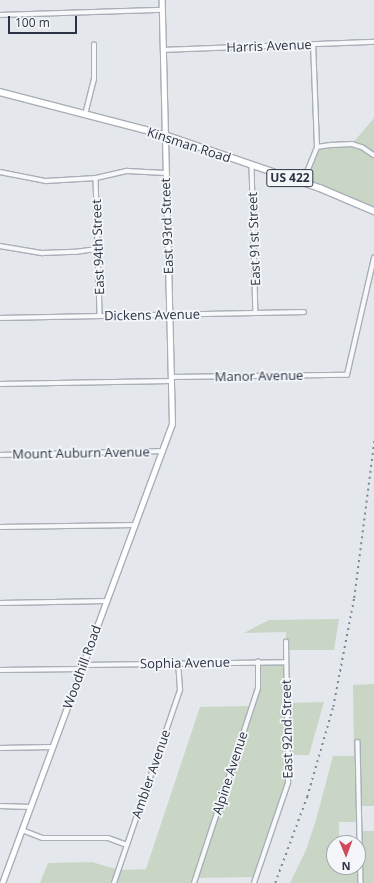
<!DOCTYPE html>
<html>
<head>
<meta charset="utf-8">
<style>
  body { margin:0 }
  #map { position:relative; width:374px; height:883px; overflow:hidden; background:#e4e7ec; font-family:"Open Sans",sans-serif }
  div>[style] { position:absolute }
  .green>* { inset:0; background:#c9d6c5 }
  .roads { filter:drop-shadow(1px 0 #a9aeb7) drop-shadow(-1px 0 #a9aeb7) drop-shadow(0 1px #a9aeb7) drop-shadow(0 -1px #a9aeb7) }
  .street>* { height:3.5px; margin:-1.75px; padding:0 1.75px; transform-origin:1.75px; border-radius:1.75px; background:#f7f8fa }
  .secondary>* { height:5px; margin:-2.5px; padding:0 2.5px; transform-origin:2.5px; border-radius:2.5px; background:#fff }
  .primary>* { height:5.5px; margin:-2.75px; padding:0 2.75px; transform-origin:2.75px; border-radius:2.75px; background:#fff }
  .rail>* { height:1.5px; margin-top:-0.75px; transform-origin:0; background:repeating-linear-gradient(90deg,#7d8696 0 2px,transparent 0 6px) }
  span { translate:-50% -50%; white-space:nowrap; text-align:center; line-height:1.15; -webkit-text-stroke:3.5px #f4f6f9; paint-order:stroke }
  .shield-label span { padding:1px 3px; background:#f4f6f9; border:1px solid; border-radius:3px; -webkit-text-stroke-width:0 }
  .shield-label { font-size:12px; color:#2b3445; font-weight:700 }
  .street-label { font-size:13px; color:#2b3445 }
  .north { position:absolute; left:326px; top:835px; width:40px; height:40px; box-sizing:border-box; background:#f4f6f9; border:1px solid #a4a8b1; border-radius:50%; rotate:179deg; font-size:11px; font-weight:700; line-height:16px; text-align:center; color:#2b3445 }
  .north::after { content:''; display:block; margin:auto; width:14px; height:18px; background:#d1495b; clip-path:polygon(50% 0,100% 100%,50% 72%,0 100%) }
  .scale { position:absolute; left:8px; top:16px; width:69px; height:18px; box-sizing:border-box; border:2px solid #2b3445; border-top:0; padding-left:5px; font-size:12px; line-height:14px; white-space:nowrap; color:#2b3445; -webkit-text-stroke:3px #f4f6f9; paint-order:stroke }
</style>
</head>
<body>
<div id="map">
  <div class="green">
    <i style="clip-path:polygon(374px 118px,374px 211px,303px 182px,317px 147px,352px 144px)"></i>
    <i style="clip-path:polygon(339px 619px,334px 650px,286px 650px,286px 632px,244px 633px,269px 620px)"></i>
    <i style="clip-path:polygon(258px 662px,286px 662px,287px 703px,324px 702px,309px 755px,288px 755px,288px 783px,256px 877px,195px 878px,194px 883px,40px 883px,48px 863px,92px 862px,119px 870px,146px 869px,200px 707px,252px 706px,258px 688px)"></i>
    <i style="clip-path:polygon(374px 684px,374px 806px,360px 806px,360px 822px,339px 822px,339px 843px,334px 843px,334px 867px,358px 867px,358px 861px,360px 861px,360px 831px,374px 831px,374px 883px,290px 883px,306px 850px,316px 820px,333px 756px,354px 756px,353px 685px)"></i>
  </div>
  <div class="roads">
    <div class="street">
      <i style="left:0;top:15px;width:162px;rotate:-1.8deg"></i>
      <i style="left:163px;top:50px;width:211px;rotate:-2.2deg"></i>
      <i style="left:85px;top:115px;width:36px;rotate:-76deg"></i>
      <i style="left:94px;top:80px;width:35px;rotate:-90deg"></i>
      <i style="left:317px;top:147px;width:15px;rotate:-8deg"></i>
      <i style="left:332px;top:145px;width:20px;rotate:-3deg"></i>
      <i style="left:352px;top:144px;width:10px;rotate:17deg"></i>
      <i style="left:362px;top:147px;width:14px;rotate:34deg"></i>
      <i style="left:252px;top:165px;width:148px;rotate:88.5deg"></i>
      <i style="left:0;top:172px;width:47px;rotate:11.1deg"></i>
      <i style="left:46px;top:181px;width:50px;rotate:-3.4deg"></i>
      <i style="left:96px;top:178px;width:32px;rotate:-13deg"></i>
      <i style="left:127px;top:171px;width:38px;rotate:3deg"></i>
      <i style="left:96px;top:178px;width:138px;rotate:88.3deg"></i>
      <i style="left:303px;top:182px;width:38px;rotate:-68deg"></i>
      <i style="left:317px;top:147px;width:102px;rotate:-92.2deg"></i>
      <i style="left:0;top:246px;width:43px;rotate:9.5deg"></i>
      <i style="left:42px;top:253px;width:33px;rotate:-2deg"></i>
      <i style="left:75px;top:252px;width:22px;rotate:-8deg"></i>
      <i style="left:0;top:318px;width:304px;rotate:-1.1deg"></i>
      <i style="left:171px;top:377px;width:176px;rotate:-0.7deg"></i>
      <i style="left:347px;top:375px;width:120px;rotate:-77deg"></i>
      <i style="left:0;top:384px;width:171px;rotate:-1deg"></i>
      <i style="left:0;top:455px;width:163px;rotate:-1.4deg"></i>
      <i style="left:0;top:527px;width:135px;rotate:-0.8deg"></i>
      <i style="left:0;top:603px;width:107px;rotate:-1.1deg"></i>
      <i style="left:83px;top:665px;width:203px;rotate:-0.8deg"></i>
      <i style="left:0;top:670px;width:81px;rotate:-0.7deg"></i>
      <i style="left:358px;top:742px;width:141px;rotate:88.8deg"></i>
      <i style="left:0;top:748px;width:53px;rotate:-1.1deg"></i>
      <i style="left:0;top:806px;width:31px;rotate:2deg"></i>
      <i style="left:22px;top:830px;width:22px;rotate:21deg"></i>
      <i style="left:43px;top:838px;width:65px"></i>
      <i style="left:108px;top:838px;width:20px;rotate:20deg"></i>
      <i style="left:114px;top:883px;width:204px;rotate:-71.1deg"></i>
      <i style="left:180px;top:690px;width:27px;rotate:-94deg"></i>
      <i style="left:194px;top:883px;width:205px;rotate:-71.8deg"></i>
      <i style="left:258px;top:688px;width:26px;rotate:-90deg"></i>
      <i style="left:254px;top:883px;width:106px;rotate:-71.2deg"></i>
      <i style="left:288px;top:783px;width:141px;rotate:-90.8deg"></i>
    </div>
    <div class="secondary">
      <i style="left:2px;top:883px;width:489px;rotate:-69.7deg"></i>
      <i style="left:172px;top:424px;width:424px;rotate:-91.4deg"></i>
    </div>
    <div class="primary">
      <i style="left:0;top:92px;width:171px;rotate:14.6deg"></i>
      <i style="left:165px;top:135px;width:164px;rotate:18.9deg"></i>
      <i style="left:320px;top:188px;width:59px;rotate:23.1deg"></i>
    </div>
  </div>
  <div class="rail">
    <i style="left:275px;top:883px;width:92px;rotate:-69.6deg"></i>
    <i style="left:307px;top:797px;width:94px;rotate:-73.9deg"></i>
    <i style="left:333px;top:707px;width:111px;rotate:-79.1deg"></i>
    <i style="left:354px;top:598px;width:158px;rotate:-82.7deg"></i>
  </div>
  <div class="shield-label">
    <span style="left:290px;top:178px">US 422</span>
  </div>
  <div class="street-label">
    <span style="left:269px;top:46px;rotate:-2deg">Harris Avenue</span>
    <span style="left:189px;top:145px;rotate:18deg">Kinsman Road</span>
    <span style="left:167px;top:226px;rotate:-92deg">East 93rd Street</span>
    <span style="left:254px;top:239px;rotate:-92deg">East 91st Street</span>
    <span style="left:98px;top:247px;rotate:-92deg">East 94th Street</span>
    <span style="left:152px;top:315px;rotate:-1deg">Dickens Avenue</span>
    <span style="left:259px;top:376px;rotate:-1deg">Manor Avenue</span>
    <span style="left:81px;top:453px;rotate:-1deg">Mount Auburn Avenue</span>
    <span style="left:185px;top:663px;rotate:-1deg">Sophia Avenue</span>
    <span style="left:82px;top:667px;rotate:-70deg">Woodhill Road</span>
    <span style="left:287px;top:729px;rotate:-91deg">East 92nd Street</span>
    <span style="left:230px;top:773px;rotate:-72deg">Alpine Avenue</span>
    <span style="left:151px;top:774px;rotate:-71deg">Ambler Avenue</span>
  </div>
  <div class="north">N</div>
  <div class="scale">100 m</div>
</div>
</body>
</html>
